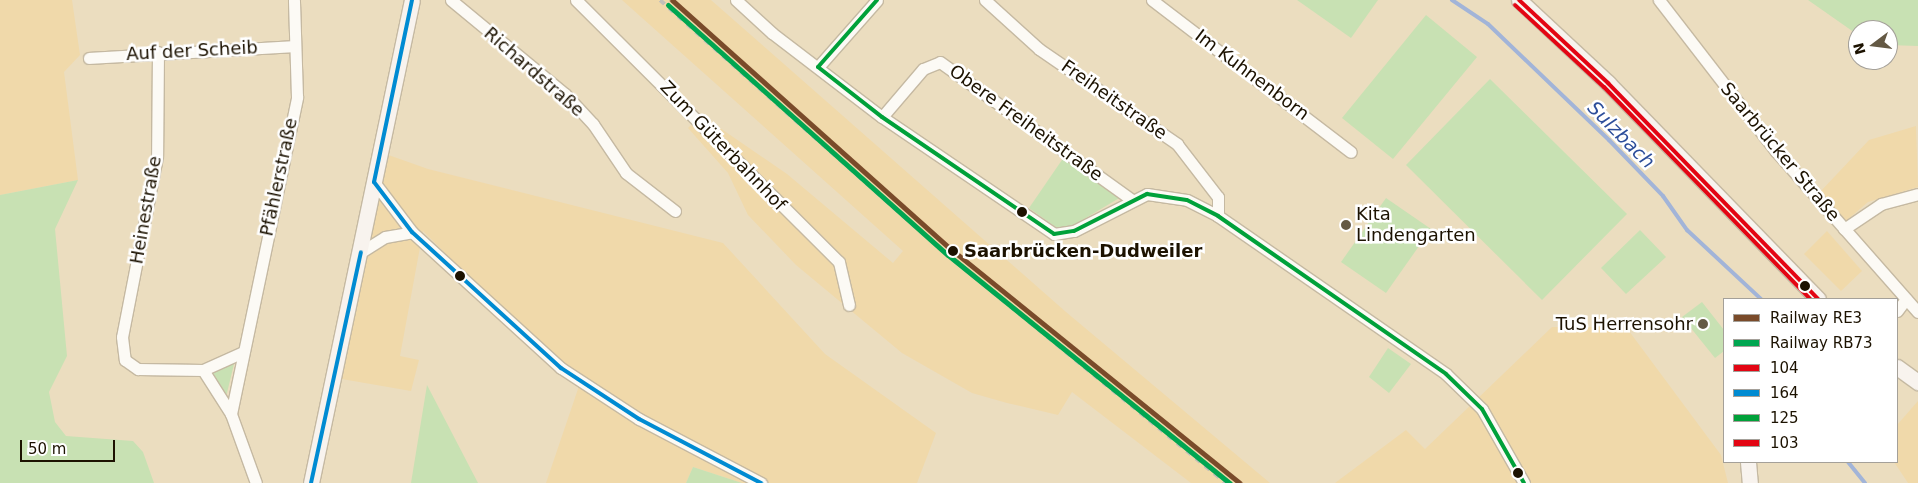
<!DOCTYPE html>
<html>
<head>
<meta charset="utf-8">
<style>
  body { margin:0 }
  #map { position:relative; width:1918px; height:483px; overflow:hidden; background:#ebddbf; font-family:"DejaVu Sans",sans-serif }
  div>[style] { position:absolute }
  .built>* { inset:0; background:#f0d9aa }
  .green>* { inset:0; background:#c8e1b3 }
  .stream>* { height:4px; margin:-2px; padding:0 2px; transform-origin:2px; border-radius:2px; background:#a2b4d8 }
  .roads { filter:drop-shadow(1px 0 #c5b9a2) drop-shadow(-1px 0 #c5b9a2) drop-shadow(0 1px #c5b9a2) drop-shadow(0 -1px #c5b9a2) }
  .street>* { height:11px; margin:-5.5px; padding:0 5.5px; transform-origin:5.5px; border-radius:5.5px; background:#fcfaf5 }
  .secondary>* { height:15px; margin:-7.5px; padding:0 7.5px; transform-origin:7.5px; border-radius:7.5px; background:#f8f3ee }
  .rail>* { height:4px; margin-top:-2px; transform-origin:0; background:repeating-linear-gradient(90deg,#c4c0b8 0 6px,transparent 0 12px) }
  .bus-1>* { height:4px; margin:-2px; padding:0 2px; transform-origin:2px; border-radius:2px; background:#e30513 }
  .bus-2>* { height:4px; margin:-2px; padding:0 2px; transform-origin:2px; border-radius:2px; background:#008bd2 }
  .bus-3>* { height:4px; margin:-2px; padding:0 2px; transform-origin:2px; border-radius:2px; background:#00a13a }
  .bus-4>* { height:4px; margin:-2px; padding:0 2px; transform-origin:2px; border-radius:2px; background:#e30513 }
  .rail-1>* { height:5px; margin:-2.5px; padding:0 2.5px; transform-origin:2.5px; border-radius:2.5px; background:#7a4b2a }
  .rail-2>* { height:5px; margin:-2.5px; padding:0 2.5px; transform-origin:2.5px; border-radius:2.5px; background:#00a651 }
  .dots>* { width:14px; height:14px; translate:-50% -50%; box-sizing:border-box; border:2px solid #fff; border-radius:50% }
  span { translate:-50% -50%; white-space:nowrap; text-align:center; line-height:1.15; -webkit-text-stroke:5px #fff; paint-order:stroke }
  .street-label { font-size:18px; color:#1c1201 }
  .poi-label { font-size:18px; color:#1c1201 }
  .left { translate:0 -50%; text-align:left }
  .right { translate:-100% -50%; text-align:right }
  .stop-label { font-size:18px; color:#1c1201; font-weight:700 }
  .water-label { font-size:19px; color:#2d4e9a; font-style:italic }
  .legend { position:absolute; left:1723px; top:298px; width:175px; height:165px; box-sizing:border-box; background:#fff; border:1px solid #a4a099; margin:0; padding:6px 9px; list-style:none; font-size:15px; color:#1c1201 }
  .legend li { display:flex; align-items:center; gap:10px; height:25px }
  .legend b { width:25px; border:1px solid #a4a099 }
  .north { position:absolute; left:1848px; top:20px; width:50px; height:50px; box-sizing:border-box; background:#fff; border:1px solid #a4a099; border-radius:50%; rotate:255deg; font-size:14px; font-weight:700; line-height:20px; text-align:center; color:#1c1201 }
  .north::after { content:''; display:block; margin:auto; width:18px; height:22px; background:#645944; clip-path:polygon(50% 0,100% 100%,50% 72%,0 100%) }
  .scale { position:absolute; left:20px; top:440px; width:95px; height:22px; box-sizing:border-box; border:2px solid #1c1201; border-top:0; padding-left:6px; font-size:15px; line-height:18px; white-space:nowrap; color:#1c1201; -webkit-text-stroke:4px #fff; paint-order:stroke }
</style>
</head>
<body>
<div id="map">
  <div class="built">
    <i style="clip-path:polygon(0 0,72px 0,80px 55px,64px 72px,78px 180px,0 195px)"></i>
    <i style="clip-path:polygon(622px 0,711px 0,1066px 312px,1270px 483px,1191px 483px,1072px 392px,1058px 415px,1007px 403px,972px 393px,902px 353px,796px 265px,748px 215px,728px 173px,688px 128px,701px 115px,787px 174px,893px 263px,903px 251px)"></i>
    <i style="clip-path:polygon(1916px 126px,1918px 187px,1868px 202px,1846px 221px,1820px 192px,1869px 140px)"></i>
    <i style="clip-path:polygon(380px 152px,428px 169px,723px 243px,825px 354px,936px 433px,917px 483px,742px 483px,693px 467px,686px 483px,546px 483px,579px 386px,423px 231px,400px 356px,419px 360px,411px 391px,336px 378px)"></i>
    <i style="clip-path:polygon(1827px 231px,1862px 271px,1841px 291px,1804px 254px)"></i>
    <i style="clip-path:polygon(1552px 327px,1626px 327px,1721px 455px,1728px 483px,1335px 483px,1406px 430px,1425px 449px)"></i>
    <i style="clip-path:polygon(1918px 401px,1918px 483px,1908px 483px,1894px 462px,1897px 425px)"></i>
  </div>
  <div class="green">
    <i style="clip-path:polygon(1297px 0,1378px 0,1351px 38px)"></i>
    <i style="clip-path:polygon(1808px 0,1918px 0,1918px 46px,1888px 45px,1888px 30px,1858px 30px,1858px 35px)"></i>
    <i style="clip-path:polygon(1426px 15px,1477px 57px,1393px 159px,1342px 118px)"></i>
    <i style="clip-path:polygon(1490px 79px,1627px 214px,1542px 300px,1406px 165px)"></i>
    <i style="clip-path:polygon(1064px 157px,1121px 197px,1074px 225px,1057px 228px,1029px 208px)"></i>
    <i style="clip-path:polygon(78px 180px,55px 229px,67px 356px,49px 392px,55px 422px,66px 436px,133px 441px,143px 452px,154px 483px,0 483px,0 195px)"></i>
    <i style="clip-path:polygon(1386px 198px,1431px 229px,1386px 293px,1341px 262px)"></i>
    <i style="clip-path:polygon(1640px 230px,1666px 257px,1626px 294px,1601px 268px)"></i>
    <i style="clip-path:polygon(1702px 302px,1724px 330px,1724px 351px,1715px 358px,1682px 317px)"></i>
    <i style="clip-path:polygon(1388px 348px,1411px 364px,1389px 393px,1369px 377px)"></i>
    <i style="clip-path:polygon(233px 362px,234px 364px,226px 397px,209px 371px)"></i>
    <i style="clip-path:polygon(427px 385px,478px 483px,411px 483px)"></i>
    <i style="clip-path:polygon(693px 467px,742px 483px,686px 483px)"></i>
  </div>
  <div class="stream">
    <i style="left:1452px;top:0;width:43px;rotate:33.7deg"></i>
    <i style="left:1488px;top:24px;width:168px;rotate:43.8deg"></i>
    <i style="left:1609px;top:140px;width:78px;rotate:46deg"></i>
    <i style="left:1663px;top:196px;width:42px;rotate:54.8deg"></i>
    <i style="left:1687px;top:230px;width:101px;rotate:43deg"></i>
    <i style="left:1848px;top:462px;width:27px;rotate:51deg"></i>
  </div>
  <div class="roads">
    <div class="street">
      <i style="left:451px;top:0;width:148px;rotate:39.5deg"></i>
      <i style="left:565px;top:94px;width:41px;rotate:47deg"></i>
      <i style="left:593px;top:124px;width:59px;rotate:56deg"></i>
      <i style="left:626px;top:173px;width:62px;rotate:37.8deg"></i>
      <i style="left:576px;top:0;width:371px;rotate:44.9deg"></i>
      <i style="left:839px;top:262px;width:44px;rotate:76.9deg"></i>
      <i style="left:736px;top:0;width:49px;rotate:42.5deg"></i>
      <i style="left:772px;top:33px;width:138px;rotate:37.4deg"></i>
      <i style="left:882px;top:117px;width:208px;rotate:34.2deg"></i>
      <i style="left:1054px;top:234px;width:20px;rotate:-9deg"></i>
      <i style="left:1074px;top:231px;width:82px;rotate:-26.9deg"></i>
      <i style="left:1147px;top:194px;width:40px;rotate:8.5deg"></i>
      <i style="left:1187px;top:200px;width:35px;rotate:27deg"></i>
      <i style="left:1218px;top:216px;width:277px;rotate:34.7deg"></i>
      <i style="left:1446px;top:374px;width:50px;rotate:44.2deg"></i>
      <i style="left:1482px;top:409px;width:85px;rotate:60.4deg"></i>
      <i style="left:985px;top:0;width:73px;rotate:42.2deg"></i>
      <i style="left:1039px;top:49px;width:168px;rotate:34.5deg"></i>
      <i style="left:1177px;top:144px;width:67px;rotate:52.3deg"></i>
      <i style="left:1218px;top:197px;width:19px;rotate:90deg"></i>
      <i style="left:1152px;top:0;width:250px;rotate:37.4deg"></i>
      <i style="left:1659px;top:0;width:190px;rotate:52.3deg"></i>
      <i style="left:1775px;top:150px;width:216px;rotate:48.6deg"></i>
      <i style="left:158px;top:52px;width:105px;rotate:90.5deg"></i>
      <i style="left:157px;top:157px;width:183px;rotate:101deg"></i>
      <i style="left:122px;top:337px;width:23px;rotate:83deg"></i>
      <i style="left:125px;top:360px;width:16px;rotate:35deg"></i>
      <i style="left:138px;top:369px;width:65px;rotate:0.9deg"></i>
      <i style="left:203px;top:370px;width:44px;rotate:-24.2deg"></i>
      <i style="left:89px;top:58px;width:206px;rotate:-3.3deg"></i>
      <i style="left:818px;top:67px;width:89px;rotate:-48.6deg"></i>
      <i style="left:882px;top:117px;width:63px;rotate:-49.5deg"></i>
      <i style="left:923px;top:69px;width:18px;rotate:-22deg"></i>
      <i style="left:940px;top:62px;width:235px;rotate:35.7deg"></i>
      <i style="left:374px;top:182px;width:63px;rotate:52.8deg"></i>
      <i style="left:412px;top:232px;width:202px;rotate:42.4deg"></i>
      <i style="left:561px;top:368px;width:93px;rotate:33.2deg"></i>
      <i style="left:639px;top:419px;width:138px;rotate:27.7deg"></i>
      <i style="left:1844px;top:229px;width:45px;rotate:-34deg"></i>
      <i style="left:1881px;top:204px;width:38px;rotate:-15deg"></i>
      <i style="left:361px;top:252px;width:28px;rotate:-32deg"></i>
      <i style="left:385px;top:237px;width:27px;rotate:-10deg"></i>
      <i style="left:1897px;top:311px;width:15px;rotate:-53deg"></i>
      <i style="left:203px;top:370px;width:52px;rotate:57.5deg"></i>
      <i style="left:231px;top:414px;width:73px;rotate:70.1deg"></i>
      <i style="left:231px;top:414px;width:324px;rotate:-78.2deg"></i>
      <i style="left:297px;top:97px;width:97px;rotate:-91.8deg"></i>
    </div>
    <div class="secondary">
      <i style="left:1519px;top:0;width:122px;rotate:43deg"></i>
      <i style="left:1608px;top:83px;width:301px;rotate:45.8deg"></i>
      <i style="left:1897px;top:367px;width:26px;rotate:36deg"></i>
      <i style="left:1748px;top:462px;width:21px;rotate:85deg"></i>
      <i style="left:311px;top:483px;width:493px;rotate:-78.2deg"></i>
    </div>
  </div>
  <div class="rail">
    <i style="left:660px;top:0;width:381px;rotate:41.6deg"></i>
    <i style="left:945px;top:253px;width:363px;rotate:39.3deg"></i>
  </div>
  <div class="bus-1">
    <i style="left:1519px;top:0;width:122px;rotate:43deg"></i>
    <i style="left:1608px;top:83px;width:301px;rotate:45.8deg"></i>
  </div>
  <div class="bus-2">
    <i style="left:374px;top:182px;width:63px;rotate:52.8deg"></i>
    <i style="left:412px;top:232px;width:202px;rotate:42.4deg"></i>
    <i style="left:561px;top:368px;width:93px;rotate:33.2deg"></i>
    <i style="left:639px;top:419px;width:138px;rotate:27.7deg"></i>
    <i style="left:374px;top:182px;width:186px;rotate:-78.2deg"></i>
    <i style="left:311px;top:483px;width:236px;rotate:-77.8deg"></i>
  </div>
  <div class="bus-3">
    <i style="left:818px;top:67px;width:81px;rotate:38deg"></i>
    <i style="left:882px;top:117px;width:208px;rotate:34.2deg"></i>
    <i style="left:1054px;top:234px;width:20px;rotate:-9deg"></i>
    <i style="left:1074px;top:231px;width:82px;rotate:-26.9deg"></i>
    <i style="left:1147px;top:194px;width:40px;rotate:8.5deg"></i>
    <i style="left:1187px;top:200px;width:35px;rotate:27deg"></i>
    <i style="left:1218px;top:216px;width:277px;rotate:34.7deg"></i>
    <i style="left:1446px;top:374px;width:50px;rotate:44.2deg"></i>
    <i style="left:1482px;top:409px;width:85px;rotate:60.4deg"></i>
    <i style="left:818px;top:67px;width:89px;rotate:-48.6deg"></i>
  </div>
  <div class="bus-4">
    <i style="left:1515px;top:5px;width:121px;rotate:42.7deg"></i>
    <i style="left:1604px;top:87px;width:296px;rotate:45.8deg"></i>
  </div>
  <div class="rail-1">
    <i style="left:672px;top:0;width:375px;rotate:41.8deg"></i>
    <i style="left:952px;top:250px;width:370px;rotate:39deg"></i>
  </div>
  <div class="rail-2">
    <i style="left:668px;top:5px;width:375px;rotate:41.8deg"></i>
    <i style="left:948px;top:255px;width:363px;rotate:39deg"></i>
  </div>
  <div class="dots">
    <i style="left:1022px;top:212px;background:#1c1201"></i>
    <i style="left:1346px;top:225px;background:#645944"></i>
    <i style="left:953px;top:251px;background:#1c1201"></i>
    <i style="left:460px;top:276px;background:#1c1201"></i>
    <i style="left:1805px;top:286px;background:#1c1201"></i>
    <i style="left:1703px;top:324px;background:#645944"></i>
    <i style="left:1518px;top:473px;background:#1c1201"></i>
  </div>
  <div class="street-label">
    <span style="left:192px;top:51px;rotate:-3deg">Auf der Scheib</span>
    <span style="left:534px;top:72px;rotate:41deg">Richardstraße</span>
    <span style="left:1252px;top:75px;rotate:37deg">Im Kuhnenborn</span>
    <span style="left:1114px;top:100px;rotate:35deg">Freiheitstraße</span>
    <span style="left:1026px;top:123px;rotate:36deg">Obere Freiheitstraße</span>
    <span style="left:723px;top:146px;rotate:46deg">Zum Güterbahnhof</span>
    <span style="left:1780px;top:152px;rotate:50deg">Saarbrücker Straße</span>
    <span style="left:279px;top:177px;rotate:-78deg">Pfählerstraße</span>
    <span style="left:146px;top:210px;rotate:-80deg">Heinestraße</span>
  </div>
  <div class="poi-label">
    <span class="left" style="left:1356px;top:225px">Kita<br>Lindengarten</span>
    <span class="right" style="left:1693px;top:324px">TuS Herrensohr</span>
  </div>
  <div class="stop-label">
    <span class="left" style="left:964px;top:251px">Saarbrücken-Dudweiler</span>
  </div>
  <div class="water-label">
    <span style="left:1621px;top:135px;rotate:45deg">Sulzbach</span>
  </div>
  <ul class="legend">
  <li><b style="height:6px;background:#7a4b2a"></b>Railway RE3</li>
  <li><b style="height:6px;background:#00a651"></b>Railway RB73</li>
  <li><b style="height:6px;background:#e30513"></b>104</li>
  <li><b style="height:6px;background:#008bd2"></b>164</li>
  <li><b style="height:6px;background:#00a13a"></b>125</li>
  <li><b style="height:6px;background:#e30513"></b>103</li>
  </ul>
  <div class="north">N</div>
  <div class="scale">50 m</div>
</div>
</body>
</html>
